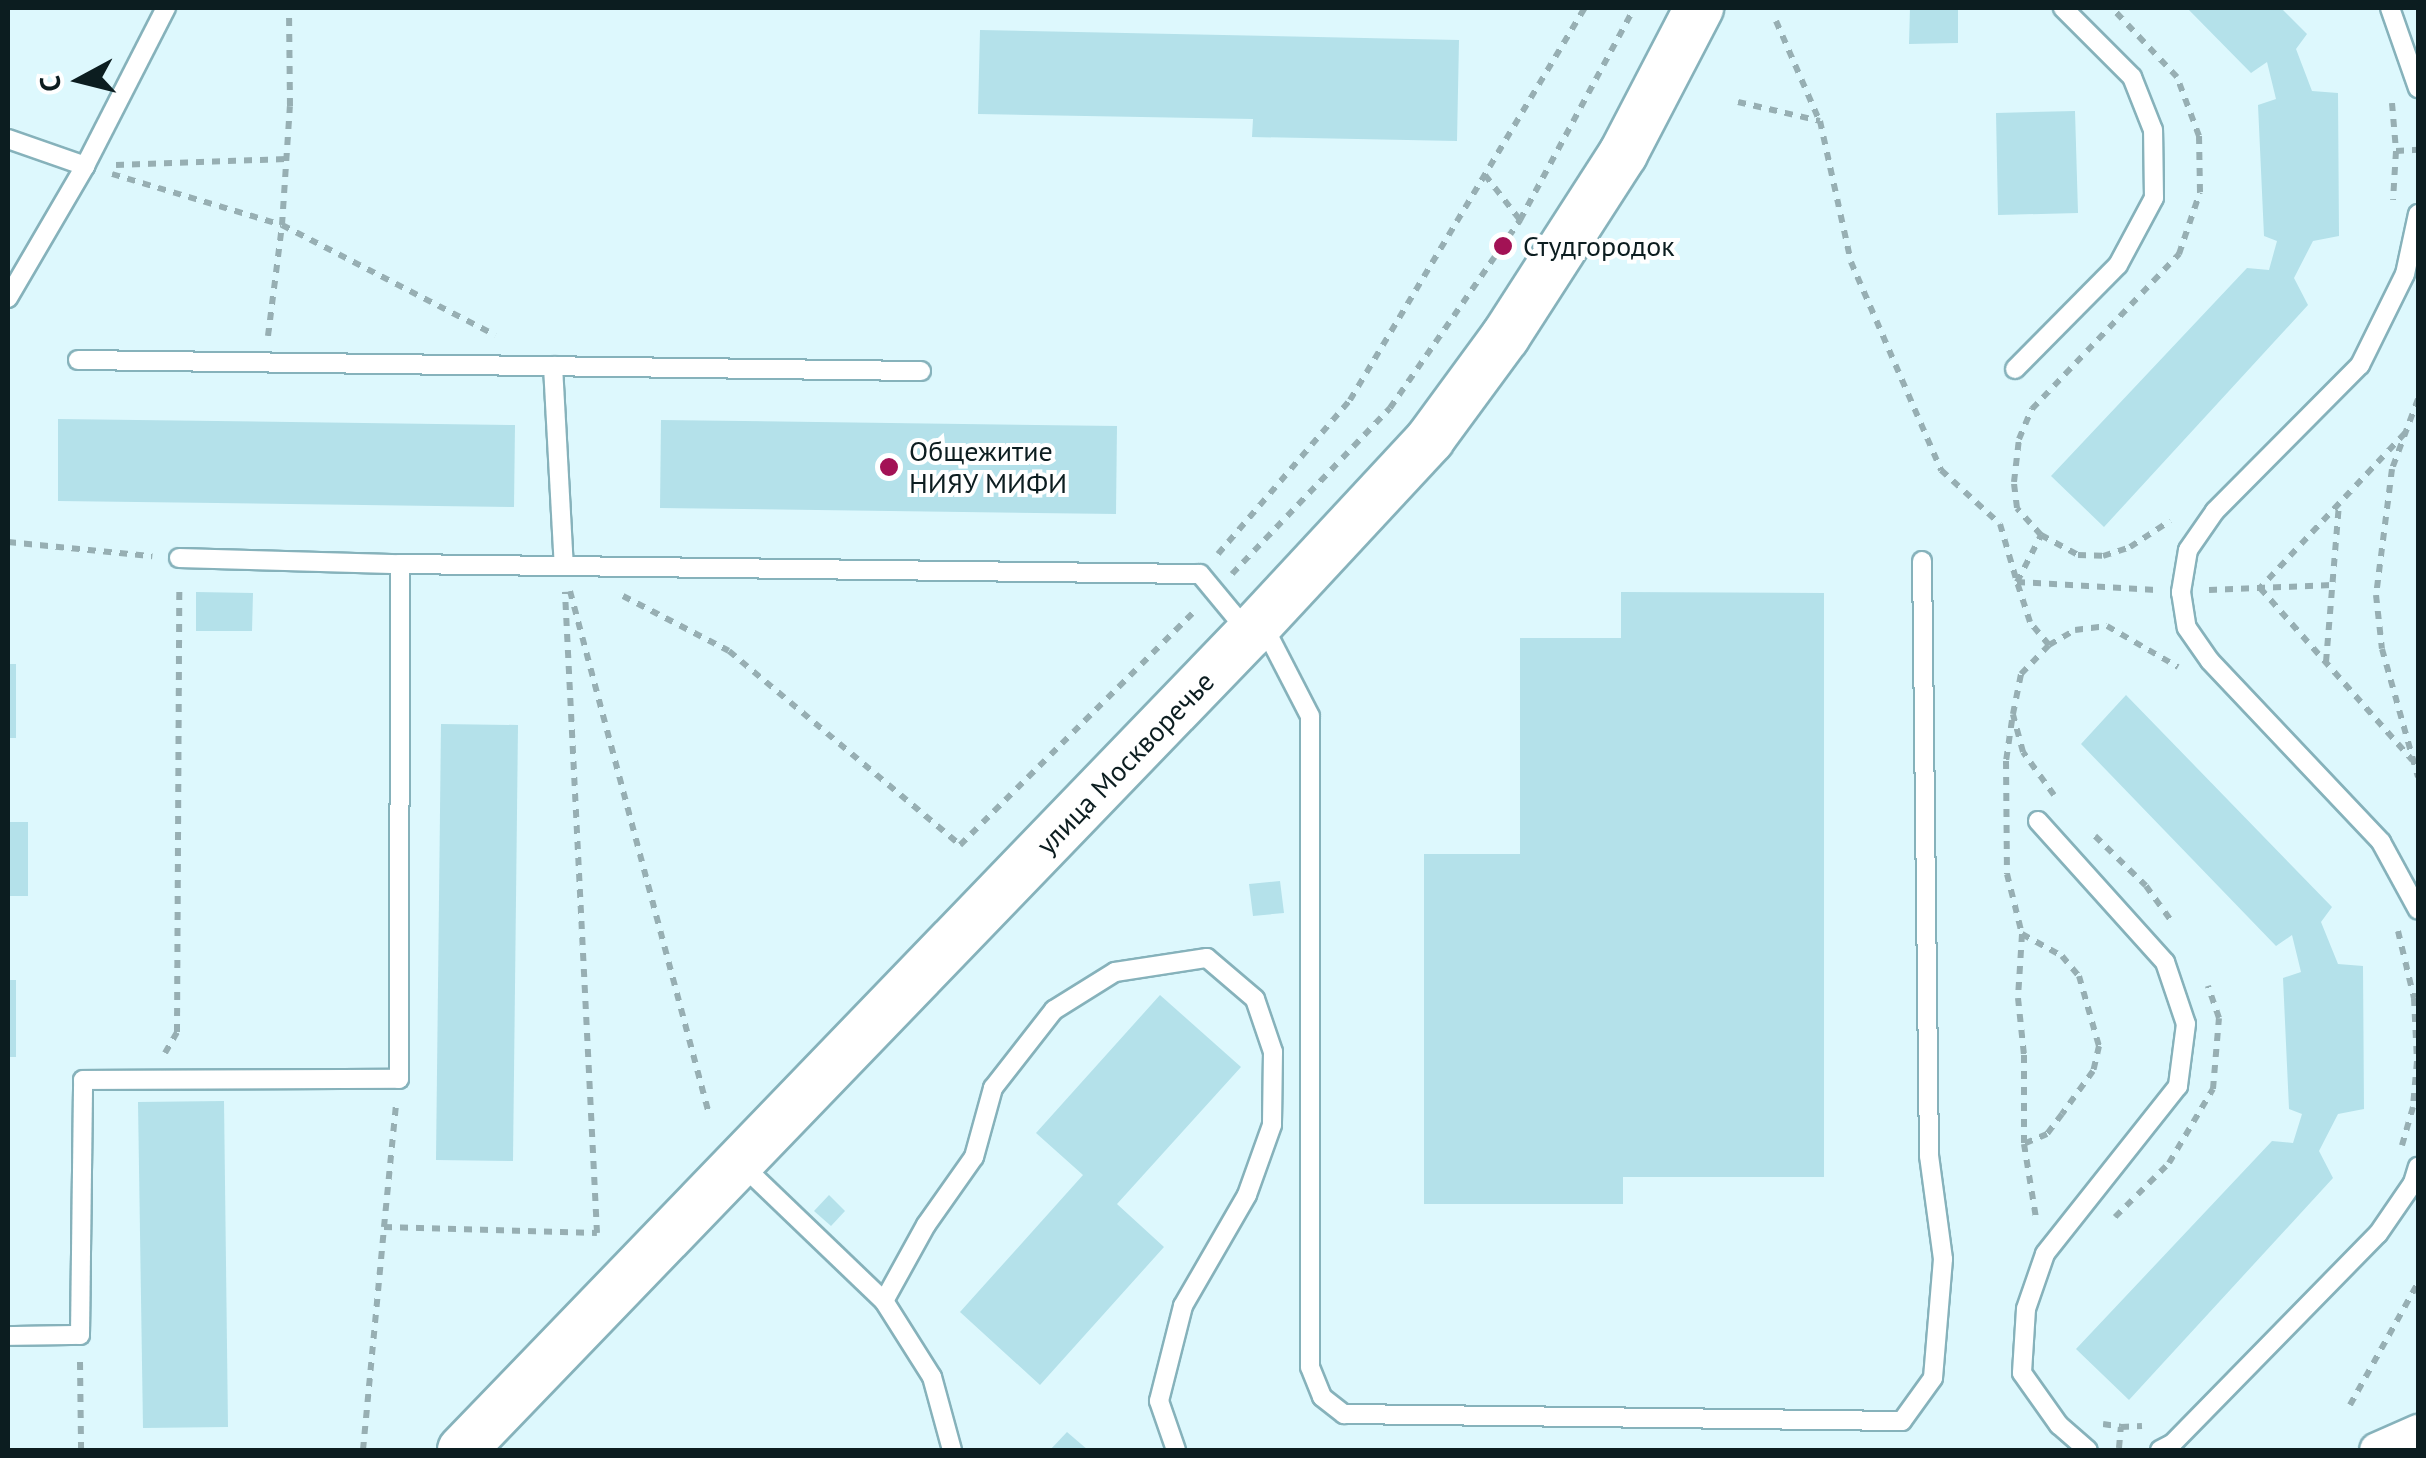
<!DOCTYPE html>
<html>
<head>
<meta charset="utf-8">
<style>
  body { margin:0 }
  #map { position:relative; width:2426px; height:1458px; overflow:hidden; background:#ddf8fd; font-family:"PT Sans",sans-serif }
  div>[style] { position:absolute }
  .building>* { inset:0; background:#b4e1ea }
  .path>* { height:6px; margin-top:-3px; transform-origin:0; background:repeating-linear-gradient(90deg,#97afb3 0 8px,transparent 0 16px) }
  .roads { filter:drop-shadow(2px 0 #86b2bb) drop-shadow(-2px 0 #86b2bb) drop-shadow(0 2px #86b2bb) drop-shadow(0 -2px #86b2bb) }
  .service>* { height:18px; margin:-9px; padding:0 9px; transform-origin:9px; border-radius:9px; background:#fff }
  .minor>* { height:35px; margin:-17.5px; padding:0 17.5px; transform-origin:17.5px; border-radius:17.5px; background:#fff }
  .secondary>* { height:48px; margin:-24px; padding:0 24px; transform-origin:24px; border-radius:24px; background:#fff }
  .dots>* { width:28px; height:28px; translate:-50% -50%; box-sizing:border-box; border:5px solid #fff; border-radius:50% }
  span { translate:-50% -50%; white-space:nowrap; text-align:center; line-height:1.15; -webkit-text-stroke:8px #fff; paint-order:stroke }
  .poi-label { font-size:28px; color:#0c1d20 }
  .left { translate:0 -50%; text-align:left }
  .street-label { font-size:28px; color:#0c1d20 }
  .frame { position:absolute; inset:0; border:10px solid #0c1d20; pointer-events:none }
  .north { position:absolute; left:30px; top:30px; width:100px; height:100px; -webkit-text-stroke:8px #fff; paint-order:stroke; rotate:263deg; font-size:28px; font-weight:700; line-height:40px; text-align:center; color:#0c1d20 }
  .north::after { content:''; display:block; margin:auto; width:35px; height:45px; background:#0c1d20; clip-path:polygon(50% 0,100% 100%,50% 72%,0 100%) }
</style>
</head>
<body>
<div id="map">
  <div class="building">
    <i style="clip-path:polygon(1910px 8px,1958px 8px,1958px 43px,1909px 44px)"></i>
    <i style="clip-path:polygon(2187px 8px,2281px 8px,2307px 34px,2296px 49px,2312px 91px,2338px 93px,2339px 236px,2313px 241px,2294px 278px,2308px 305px,2104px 527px,2051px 476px,2247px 268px,2269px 270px,2277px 241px,2264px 236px,2258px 105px,2276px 99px,2267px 62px,2251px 73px)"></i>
    <i style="clip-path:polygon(980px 30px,1459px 40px,1457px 141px,1252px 137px,1253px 119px,978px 114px)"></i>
    <i style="clip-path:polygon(2075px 111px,2078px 213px,1998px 215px,1996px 113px)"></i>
    <i style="clip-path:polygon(58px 419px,515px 425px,514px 507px,58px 501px)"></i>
    <i style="clip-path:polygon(661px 420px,1117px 426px,1116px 514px,660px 508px)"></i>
    <i style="clip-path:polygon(196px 592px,253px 593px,252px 631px,196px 631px)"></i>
    <i style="clip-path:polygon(1621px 592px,1824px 593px,1824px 1177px,1623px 1177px,1623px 1204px,1424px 1204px,1424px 854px,1520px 854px,1520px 638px,1621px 638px)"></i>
    <i style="clip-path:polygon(8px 664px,16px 664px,16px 738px,8px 738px)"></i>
    <i style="clip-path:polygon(2126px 695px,2332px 907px,2321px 922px,2338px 964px,2363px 966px,2364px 1109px,2338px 1114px,2319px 1151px,2333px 1178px,2129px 1400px,2076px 1349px,2272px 1141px,2293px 1143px,2302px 1114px,2289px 1109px,2283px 978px,2301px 972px,2292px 935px,2276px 946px,2081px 744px)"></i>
    <i style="clip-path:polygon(441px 724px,518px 725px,513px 1161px,436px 1160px)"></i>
    <i style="clip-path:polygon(8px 822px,28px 822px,28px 896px,8px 896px)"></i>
    <i style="clip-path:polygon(1280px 881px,1284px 913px,1253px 916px,1249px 884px)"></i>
    <i style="clip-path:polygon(8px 980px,16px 980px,16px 1057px,8px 1057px)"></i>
    <i style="clip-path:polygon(1160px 995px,1241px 1067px,1117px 1204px,1164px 1247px,1040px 1385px,960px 1312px,1083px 1175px,1036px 1133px)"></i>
    <i style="clip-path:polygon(224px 1101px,228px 1427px,143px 1428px,138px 1102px)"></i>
    <i style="clip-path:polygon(829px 1195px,845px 1211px,831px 1226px,814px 1211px)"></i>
    <i style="clip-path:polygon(1067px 1432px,1088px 1450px,1050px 1450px)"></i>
  </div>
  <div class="path">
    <i style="left:1776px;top:21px;width:108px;rotate:66.5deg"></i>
    <i style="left:1738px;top:102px;width:84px;rotate:13deg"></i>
    <i style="left:1820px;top:121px;width:144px;rotate:77.6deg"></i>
    <i style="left:1851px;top:262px;width:227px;rotate:66.6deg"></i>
    <i style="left:1941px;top:470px;width:80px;rotate:42.5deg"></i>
    <i style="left:2000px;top:524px;width:60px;rotate:73.7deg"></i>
    <i style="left:2017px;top:582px;width:139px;rotate:3.3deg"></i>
    <i style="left:2392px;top:103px;width:48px;rotate:85.2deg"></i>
    <i style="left:2396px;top:151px;width:49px;rotate:93.5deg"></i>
    <i style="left:2396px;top:151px;width:22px;rotate:-3deg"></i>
    <i style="left:116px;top:165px;width:170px;rotate:-2deg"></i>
    <i style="left:112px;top:174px;width:177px;rotate:16.7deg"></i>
    <i style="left:282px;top:225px;width:240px;rotate:27.3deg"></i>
    <i style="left:1485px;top:175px;width:57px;rotate:52.1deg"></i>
    <i style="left:268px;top:336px;width:112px;rotate:-82.8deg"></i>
    <i style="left:282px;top:225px;width:119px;rotate:-86.2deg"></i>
    <i style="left:290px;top:106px;width:98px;rotate:-90.6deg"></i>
    <i style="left:2418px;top:399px;width:75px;rotate:110.4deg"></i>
    <i style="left:2392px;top:469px;width:127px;rotate:97.2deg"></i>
    <i style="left:2376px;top:595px;width:54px;rotate:83.7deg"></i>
    <i style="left:2382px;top:649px;width:133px;rotate:74.3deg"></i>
    <i style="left:2405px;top:433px;width:212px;rotate:133.1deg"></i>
    <i style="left:2260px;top:588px;width:230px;rotate:48.5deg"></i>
    <i style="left:2041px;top:535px;width:42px;rotate:28.4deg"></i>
    <i style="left:2078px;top:555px;width:25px;rotate:2deg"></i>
    <i style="left:2103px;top:556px;width:28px;rotate:-18deg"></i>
    <i style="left:2130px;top:547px;width:48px;rotate:-33deg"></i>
    <i style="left:8px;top:542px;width:145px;rotate:5.6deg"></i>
    <i style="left:1218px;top:554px;width:203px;rotate:-49.4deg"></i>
    <i style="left:1350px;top:400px;width:457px;rotate:-59.1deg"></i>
    <i style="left:1232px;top:574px;width:229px;rotate:-46.4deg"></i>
    <i style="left:1390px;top:408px;width:229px;rotate:-55.3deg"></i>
    <i style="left:1520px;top:220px;width:241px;rotate:-61.7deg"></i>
    <i style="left:2209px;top:590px;width:123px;rotate:-2.3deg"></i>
    <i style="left:570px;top:591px;width:541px;rotate:75.12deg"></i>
    <i style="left:623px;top:596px;width:119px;rotate:27.4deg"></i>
    <i style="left:729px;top:651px;width:302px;rotate:40deg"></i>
    <i style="left:960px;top:845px;width:332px;rotate:-44.9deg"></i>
    <i style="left:2049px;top:645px;width:30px;rotate:-30deg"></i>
    <i style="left:2075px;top:630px;width:32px;rotate:-7deg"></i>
    <i style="left:2107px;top:626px;width:82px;rotate:30deg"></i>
    <i style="left:2326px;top:662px;width:158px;rotate:-85.3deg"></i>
    <i style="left:2012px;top:720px;width:41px;rotate:98.3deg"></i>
    <i style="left:2006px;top:761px;width:113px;rotate:89.5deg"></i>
    <i style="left:2007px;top:874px;width:62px;rotate:76deg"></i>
    <i style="left:2022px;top:934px;width:64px;rotate:93.6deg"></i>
    <i style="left:2018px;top:998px;width:57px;rotate:84deg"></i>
    <i style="left:2024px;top:1055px;width:89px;rotate:90deg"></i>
    <i style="left:2024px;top:1144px;width:75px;rotate:80.8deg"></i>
    <i style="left:2054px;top:795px;width:53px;rotate:-125.8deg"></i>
    <i style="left:2023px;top:752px;width:39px;rotate:-105deg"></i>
    <i style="left:2013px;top:714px;width:41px;rotate:-78.7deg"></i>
    <i style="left:2021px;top:674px;width:40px;rotate:-46deg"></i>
    <i style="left:2049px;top:645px;width:30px;rotate:-130deg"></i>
    <i style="left:2030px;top:622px;width:42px;rotate:-108deg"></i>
    <i style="left:2017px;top:582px;width:53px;rotate:-62.9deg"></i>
    <i style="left:2041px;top:535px;width:36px;rotate:-132deg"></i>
    <i style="left:2017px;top:508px;width:26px;rotate:-97deg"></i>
    <i style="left:2014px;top:482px;width:43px;rotate:-83.4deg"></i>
    <i style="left:2019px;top:439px;width:33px;rotate:-67deg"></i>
    <i style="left:2032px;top:409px;width:214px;rotate:-46.5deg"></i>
    <i style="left:2179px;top:254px;width:65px;rotate:-71.3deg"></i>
    <i style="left:2200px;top:192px;width:56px;rotate:-91deg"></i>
    <i style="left:2199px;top:136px;width:63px;rotate:-110.4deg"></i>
    <i style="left:2177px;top:77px;width:95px;rotate:-133.3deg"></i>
    <i style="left:2095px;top:836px;width:71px;rotate:44.4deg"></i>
    <i style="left:2146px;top:886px;width:41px;rotate:54deg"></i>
    <i style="left:2398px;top:931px;width:69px;rotate:76.6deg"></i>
    <i style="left:2414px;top:998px;width:63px;rotate:87.3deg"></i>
    <i style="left:2417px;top:1061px;width:46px;rotate:95deg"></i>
    <i style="left:2413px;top:1107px;width:40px;rotate:106deg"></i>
    <i style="left:2022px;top:934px;width:46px;rotate:28.8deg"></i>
    <i style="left:2062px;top:956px;width:26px;rotate:50deg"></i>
    <i style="left:2079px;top:976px;width:73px;rotate:74.1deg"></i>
    <i style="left:2099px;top:1046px;width:26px;rotate:103deg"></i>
    <i style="left:2093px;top:1071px;width:53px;rotate:125.8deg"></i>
    <i style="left:2062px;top:1114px;width:25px;rotate:127deg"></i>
    <i style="left:2047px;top:1134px;width:25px;rotate:157deg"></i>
    <i style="left:165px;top:1053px;width:24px;rotate:-60deg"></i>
    <i style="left:177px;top:1032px;width:448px;rotate:-89.7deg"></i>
    <i style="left:2115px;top:1217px;width:76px;rotate:-45deg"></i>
    <i style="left:2169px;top:1163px;width:86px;rotate:-59.3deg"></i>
    <i style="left:2213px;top:1089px;width:71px;rotate:-85.2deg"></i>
    <i style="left:2219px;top:1018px;width:34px;rotate:-109deg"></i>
    <i style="left:384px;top:1227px;width:124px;rotate:-84.4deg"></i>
    <i style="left:80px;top:1362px;width:88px;rotate:89.3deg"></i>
    <i style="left:2350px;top:1405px;width:140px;rotate:-60.9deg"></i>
    <i style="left:2103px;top:1424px;width:18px;rotate:9deg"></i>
    <i style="left:2119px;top:1448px;width:21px;rotate:-85deg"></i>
    <i style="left:2121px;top:1427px;width:21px;rotate:-3deg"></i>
    <i style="left:363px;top:1450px;width:224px;rotate:-84.6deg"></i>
    <i style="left:384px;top:1227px;width:213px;rotate:1.6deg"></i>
    <i style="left:597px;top:1233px;width:642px;rotate:-92.86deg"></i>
  </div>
  <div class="roads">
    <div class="service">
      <i style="left:2390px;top:8px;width:85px;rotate:70.7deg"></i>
      <i style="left:8px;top:139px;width:82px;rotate:19.3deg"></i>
      <i style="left:2418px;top:214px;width:61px;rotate:102.2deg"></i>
      <i style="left:2405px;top:274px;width:102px;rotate:116.3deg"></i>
      <i style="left:2360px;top:365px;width:206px;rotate:134.8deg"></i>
      <i style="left:2215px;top:511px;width:47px;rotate:124.7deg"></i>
      <i style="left:2188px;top:550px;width:43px;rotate:99.5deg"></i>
      <i style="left:2181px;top:592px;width:36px;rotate:81deg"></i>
      <i style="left:2187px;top:628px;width:40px;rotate:55.1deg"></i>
      <i style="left:2210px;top:661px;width:249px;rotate:46.6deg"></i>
      <i style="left:2381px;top:842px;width:77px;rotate:61.4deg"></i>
      <i style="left:8px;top:298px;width:153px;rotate:-59.7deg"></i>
      <i style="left:85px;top:166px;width:178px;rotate:-62.9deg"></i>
      <i style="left:78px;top:360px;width:843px;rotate:0.75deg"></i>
      <i style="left:553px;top:366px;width:200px;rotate:86.9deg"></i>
      <i style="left:2015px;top:369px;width:146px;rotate:-45.3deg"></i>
      <i style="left:2118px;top:265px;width:76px;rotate:-61.8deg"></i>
      <i style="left:2154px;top:198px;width:68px;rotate:-90.8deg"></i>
      <i style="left:2153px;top:130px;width:57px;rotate:-111.6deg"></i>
      <i style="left:2132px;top:77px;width:98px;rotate:-135deg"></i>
      <i style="left:179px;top:558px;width:221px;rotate:1.6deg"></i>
      <i style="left:1263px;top:625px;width:102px;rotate:62.7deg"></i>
      <i style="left:1310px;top:716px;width:651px;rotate:90deg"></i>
      <i style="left:1310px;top:1367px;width:32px;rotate:68deg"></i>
      <i style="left:1322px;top:1397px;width:28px;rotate:38deg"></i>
      <i style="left:1344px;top:1414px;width:558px;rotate:0.72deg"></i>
      <i style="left:1902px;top:1421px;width:53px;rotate:-54.2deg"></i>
      <i style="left:1933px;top:1378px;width:119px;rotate:-85.2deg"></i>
      <i style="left:1943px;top:1259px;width:104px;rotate:-97.7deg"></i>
      <i style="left:1929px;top:1156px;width:595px;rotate:-90.67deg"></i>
      <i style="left:2038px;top:821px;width:190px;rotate:48deg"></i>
      <i style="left:2165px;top:962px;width:65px;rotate:71.3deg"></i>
      <i style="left:2186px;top:1024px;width:63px;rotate:97.4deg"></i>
      <i style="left:2178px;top:1086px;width:214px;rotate:128.4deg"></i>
      <i style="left:2045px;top:1254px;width:58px;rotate:109.1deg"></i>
      <i style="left:2026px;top:1309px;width:64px;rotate:93.6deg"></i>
      <i style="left:2022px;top:1373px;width:64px;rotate:54.6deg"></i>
      <i style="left:2059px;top:1425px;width:38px;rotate:41deg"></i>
      <i style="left:740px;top:1163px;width:199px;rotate:43.8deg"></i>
      <i style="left:8px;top:1336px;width:72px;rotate:-0.8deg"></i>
      <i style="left:80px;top:1335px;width:255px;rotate:-89.3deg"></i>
      <i style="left:83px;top:1080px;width:316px;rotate:-0.2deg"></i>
      <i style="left:399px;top:1079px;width:515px;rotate:-89.89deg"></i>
      <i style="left:400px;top:564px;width:800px;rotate:0.72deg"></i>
      <i style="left:1200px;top:574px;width:77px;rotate:50.3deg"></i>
      <i style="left:952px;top:1450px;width:76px;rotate:-105.3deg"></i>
      <i style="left:932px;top:1377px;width:90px;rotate:-122.3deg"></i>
      <i style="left:884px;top:1301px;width:87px;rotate:-61.1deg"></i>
      <i style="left:926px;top:1225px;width:83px;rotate:-54.8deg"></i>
      <i style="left:974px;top:1157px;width:72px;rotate:-74.6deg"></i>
      <i style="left:993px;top:1088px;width:99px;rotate:-52deg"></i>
      <i style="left:1054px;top:1010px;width:72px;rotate:-31.9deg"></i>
      <i style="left:1115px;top:972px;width:93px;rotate:-8.7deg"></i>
      <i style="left:1207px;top:958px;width:63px;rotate:40.5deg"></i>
      <i style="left:1255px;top:999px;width:56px;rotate:71.2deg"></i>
      <i style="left:1273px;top:1052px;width:73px;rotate:90.8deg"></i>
      <i style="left:1272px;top:1125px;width:74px;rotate:109.7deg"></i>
      <i style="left:1247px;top:1195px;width:128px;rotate:120deg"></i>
      <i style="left:1183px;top:1306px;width:98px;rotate:104.2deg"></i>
      <i style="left:1159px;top:1401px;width:52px;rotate:70.9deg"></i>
      <i style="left:2160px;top:1450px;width:13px;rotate:-27deg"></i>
      <i style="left:2172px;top:1444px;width:294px;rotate:-45.6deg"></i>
      <i style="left:2378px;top:1234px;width:62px;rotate:-55.5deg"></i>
      <i style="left:2413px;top:1183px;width:17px;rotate:-73deg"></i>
    </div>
    <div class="minor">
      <i style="left:2377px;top:1450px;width:45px;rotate:-23.7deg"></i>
    </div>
    <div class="secondary">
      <i style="left:462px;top:1450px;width:1135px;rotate:-46.04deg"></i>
      <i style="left:1250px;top:633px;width:265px;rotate:-47.1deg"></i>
      <i style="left:1430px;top:439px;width:127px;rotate:-53.7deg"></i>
      <i style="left:1505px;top:337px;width:218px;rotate:-57.2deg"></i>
      <i style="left:1623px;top:154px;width:165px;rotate:-62.5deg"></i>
    </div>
  </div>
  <div class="dots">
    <i style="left:1503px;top:246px;background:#a31255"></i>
    <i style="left:889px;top:467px;background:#a31255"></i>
  </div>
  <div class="poi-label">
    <span class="left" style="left:1523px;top:246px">Студгородок</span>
    <span class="left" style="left:909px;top:467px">Общежитие<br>НИЯУ МИФИ</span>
  </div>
  <div class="street-label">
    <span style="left:1125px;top:763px;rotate:-46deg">улица Москворечье</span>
  </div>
  <div class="frame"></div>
  <div class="north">С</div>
</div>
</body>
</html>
